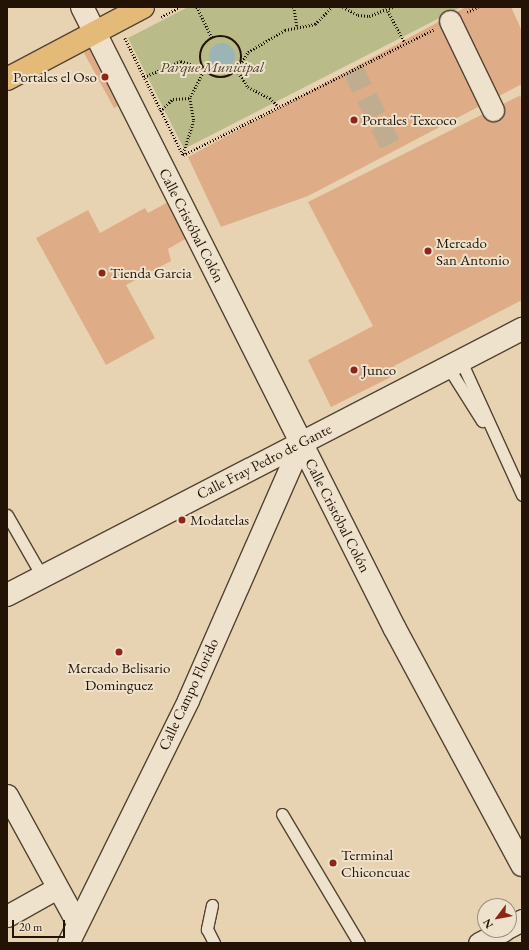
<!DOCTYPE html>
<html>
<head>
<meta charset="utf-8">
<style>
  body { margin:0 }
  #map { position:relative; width:529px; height:950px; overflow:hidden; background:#e7d3b2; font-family:"EB Garamond",serif }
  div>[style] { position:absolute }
  .green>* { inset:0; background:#b9bb89 }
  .water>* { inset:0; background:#9bb5b7 }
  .round { border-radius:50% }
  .building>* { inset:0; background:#dead87 }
  .street-tunnel>* { height:21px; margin-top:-10.5px; transform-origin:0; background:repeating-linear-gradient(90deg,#c0ad90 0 21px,transparent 0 31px) }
  .path>* { height:2.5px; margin-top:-1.25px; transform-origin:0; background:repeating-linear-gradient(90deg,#231307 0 1px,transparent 0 3px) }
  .path>.ring { margin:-1.25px; padding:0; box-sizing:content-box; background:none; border:2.5px solid #231307; border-radius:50% }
  .roads { filter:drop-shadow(1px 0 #544332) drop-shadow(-1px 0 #544332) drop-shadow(0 1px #544332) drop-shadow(0 -1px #544332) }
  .lane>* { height:11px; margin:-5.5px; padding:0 5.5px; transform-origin:5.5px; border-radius:5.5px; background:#efe2cd }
  .street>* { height:21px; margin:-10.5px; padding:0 10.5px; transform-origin:10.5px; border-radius:10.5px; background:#efe2cd }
  .secondary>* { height:22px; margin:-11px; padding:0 11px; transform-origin:11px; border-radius:11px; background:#efe2cd }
  .primary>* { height:22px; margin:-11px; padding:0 11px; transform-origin:11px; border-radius:11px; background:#e4ba79 }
  .dots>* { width:11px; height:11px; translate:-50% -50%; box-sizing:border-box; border:2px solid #efe2cd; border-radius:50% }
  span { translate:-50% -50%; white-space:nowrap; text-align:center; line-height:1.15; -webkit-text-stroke:4px #efe2cd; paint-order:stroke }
  .park-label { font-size:15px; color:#50452e; font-style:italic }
  .poi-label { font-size:15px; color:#231307 }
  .right { translate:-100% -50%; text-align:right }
  .left { translate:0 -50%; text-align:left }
  .street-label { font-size:15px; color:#231307 }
  .frame { position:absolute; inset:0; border:8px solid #231307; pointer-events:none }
  .north { position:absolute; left:477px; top:898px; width:40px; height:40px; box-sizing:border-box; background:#efe2cd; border:1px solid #9d8f7e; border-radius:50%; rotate:238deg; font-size:11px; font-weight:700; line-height:16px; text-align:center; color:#231307 }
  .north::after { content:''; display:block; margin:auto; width:14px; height:18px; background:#8f2418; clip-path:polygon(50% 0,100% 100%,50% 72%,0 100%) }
  .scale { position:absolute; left:12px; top:920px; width:53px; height:18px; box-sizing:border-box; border:2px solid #231307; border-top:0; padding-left:5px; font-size:12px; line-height:14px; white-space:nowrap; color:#231307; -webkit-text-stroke:3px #efe2cd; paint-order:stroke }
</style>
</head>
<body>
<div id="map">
  <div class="green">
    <i style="clip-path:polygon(188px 7px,461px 7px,184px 149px,128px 38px)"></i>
  </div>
  <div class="water">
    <i class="round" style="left:209px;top:43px;width:26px;height:26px"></i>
  </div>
  <div class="building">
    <i style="clip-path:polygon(466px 7px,511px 7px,522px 31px,522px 84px,308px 196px,221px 227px,188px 157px)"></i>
    <i style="clip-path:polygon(94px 44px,127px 101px,114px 108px,84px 53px)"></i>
    <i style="clip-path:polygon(519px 96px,522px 97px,522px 300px,394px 366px,397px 374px,331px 407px,308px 360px,373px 326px,308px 202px)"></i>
    <i style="clip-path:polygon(168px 202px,187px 238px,168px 249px,171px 261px,126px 285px,155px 338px,106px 365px,36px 238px,88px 210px,100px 233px,145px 208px,148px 213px)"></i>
  </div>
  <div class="street-tunnel">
    <i style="left:353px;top:69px;width:86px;rotate:63.7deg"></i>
  </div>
  <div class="path">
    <i style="left:197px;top:7px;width:34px;rotate:64deg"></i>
    <i style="left:294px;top:7px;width:19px;rotate:81deg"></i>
    <i style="left:343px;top:7px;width:17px;rotate:28deg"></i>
    <i style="left:358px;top:15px;width:11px;rotate:5deg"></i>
    <i style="left:369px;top:16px;width:25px;rotate:-21deg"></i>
    <i style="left:388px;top:11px;width:36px;rotate:62deg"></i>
    <i style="left:467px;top:12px;width:12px;rotate:-24deg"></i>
    <i style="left:161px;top:17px;width:21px;rotate:-28deg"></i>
    <i class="ring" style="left:200px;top:36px;width:39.5px;height:39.5px"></i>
    <i style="left:125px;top:38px;width:131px;rotate:63.6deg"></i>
    <i style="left:183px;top:155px;width:280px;rotate:-26.6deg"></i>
    <i style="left:242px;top:62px;width:12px;rotate:-59deg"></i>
    <i style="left:248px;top:52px;width:43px;rotate:-30.7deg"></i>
    <i style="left:285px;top:30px;width:31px;rotate:-11deg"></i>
    <i style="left:315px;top:24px;width:24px;rotate:-45deg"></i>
    <i style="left:237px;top:70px;width:20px;rotate:57deg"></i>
    <i style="left:248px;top:87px;width:25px;rotate:27deg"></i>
    <i style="left:270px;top:98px;width:10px;rotate:45deg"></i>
    <i style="left:144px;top:77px;width:40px;rotate:-23.4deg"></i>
    <i style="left:181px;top:61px;width:25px;rotate:18deg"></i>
    <i style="left:205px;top:69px;width:33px;rotate:117deg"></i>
    <i style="left:190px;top:98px;width:23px;rotate:80deg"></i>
    <i style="left:194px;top:121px;width:36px;rotate:108deg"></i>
    <i style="left:160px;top:111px;width:18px;rotate:-43deg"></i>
    <i style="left:173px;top:99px;width:17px;rotate:-3deg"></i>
  </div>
  <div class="roads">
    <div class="lane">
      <i style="left:461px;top:361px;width:147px;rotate:65.5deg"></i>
      <i style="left:448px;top:367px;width:64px;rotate:57.8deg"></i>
      <i style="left:7px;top:515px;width:70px;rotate:60.2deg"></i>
      <i style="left:282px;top:814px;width:150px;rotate:59.2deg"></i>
      <i style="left:212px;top:905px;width:25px;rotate:102deg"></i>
      <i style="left:207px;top:929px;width:16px;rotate:63deg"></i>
    </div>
    <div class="street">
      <i style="left:450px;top:21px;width:99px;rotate:64.2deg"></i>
      <i style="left:7px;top:795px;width:146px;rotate:61.3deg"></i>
      <i style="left:7px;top:916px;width:57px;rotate:-29.2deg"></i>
      <i style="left:509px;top:927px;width:15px;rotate:-28deg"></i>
      <i style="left:68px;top:943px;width:271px;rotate:-63.7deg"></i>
      <i style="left:188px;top:700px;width:282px;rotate:-66.3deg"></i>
      <i style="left:479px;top:943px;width:28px;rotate:-27deg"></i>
    </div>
    <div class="secondary">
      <i style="left:82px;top:7px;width:696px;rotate:63.29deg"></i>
      <i style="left:395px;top:629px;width:268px;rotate:61.7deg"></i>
      <i style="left:7px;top:595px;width:580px;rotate:-27.32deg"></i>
    </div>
    <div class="primary">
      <i style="left:7px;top:79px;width:154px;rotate:-27.9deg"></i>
    </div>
  </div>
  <div class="dots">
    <i style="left:105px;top:77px;background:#8f2418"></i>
    <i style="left:354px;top:120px;background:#8f2418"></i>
    <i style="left:428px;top:251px;background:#8f2418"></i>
    <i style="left:102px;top:273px;background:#8f2418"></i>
    <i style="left:354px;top:370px;background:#8f2418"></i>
    <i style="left:182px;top:520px;background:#8f2418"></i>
    <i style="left:119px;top:652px;background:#8f2418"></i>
    <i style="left:333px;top:863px;background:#8f2418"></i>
  </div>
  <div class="park-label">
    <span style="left:212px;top:67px">Parque Municipal</span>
  </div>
  <div class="poi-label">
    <span class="right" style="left:97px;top:77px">Portales el Oso</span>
    <span class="left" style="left:362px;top:120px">Portales Texcoco</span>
    <span class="left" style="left:436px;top:251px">Mercado<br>San Antonio</span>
    <span class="left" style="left:110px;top:273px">Tienda Garcia</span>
    <span class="left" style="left:362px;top:370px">Junco</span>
    <span class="left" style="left:190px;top:520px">Modatelas</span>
    <span style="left:119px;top:676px">Mercado Belisario<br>Dominguez</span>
    <span class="left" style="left:341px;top:863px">Terminal<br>Chiconcuac</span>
  </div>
  <div class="street-label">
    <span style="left:192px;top:225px;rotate:63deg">Calle Cristóbal Colón</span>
    <span style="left:264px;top:461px;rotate:-27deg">Calle Fray Pedro de Gante</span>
    <span style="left:338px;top:515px;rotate:63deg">Calle Cristóbal Colón</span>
    <span style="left:188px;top:694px;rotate:-65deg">Calle Campo Florido</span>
  </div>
  <div class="frame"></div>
  <div class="north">N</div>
  <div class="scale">20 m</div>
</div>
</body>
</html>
